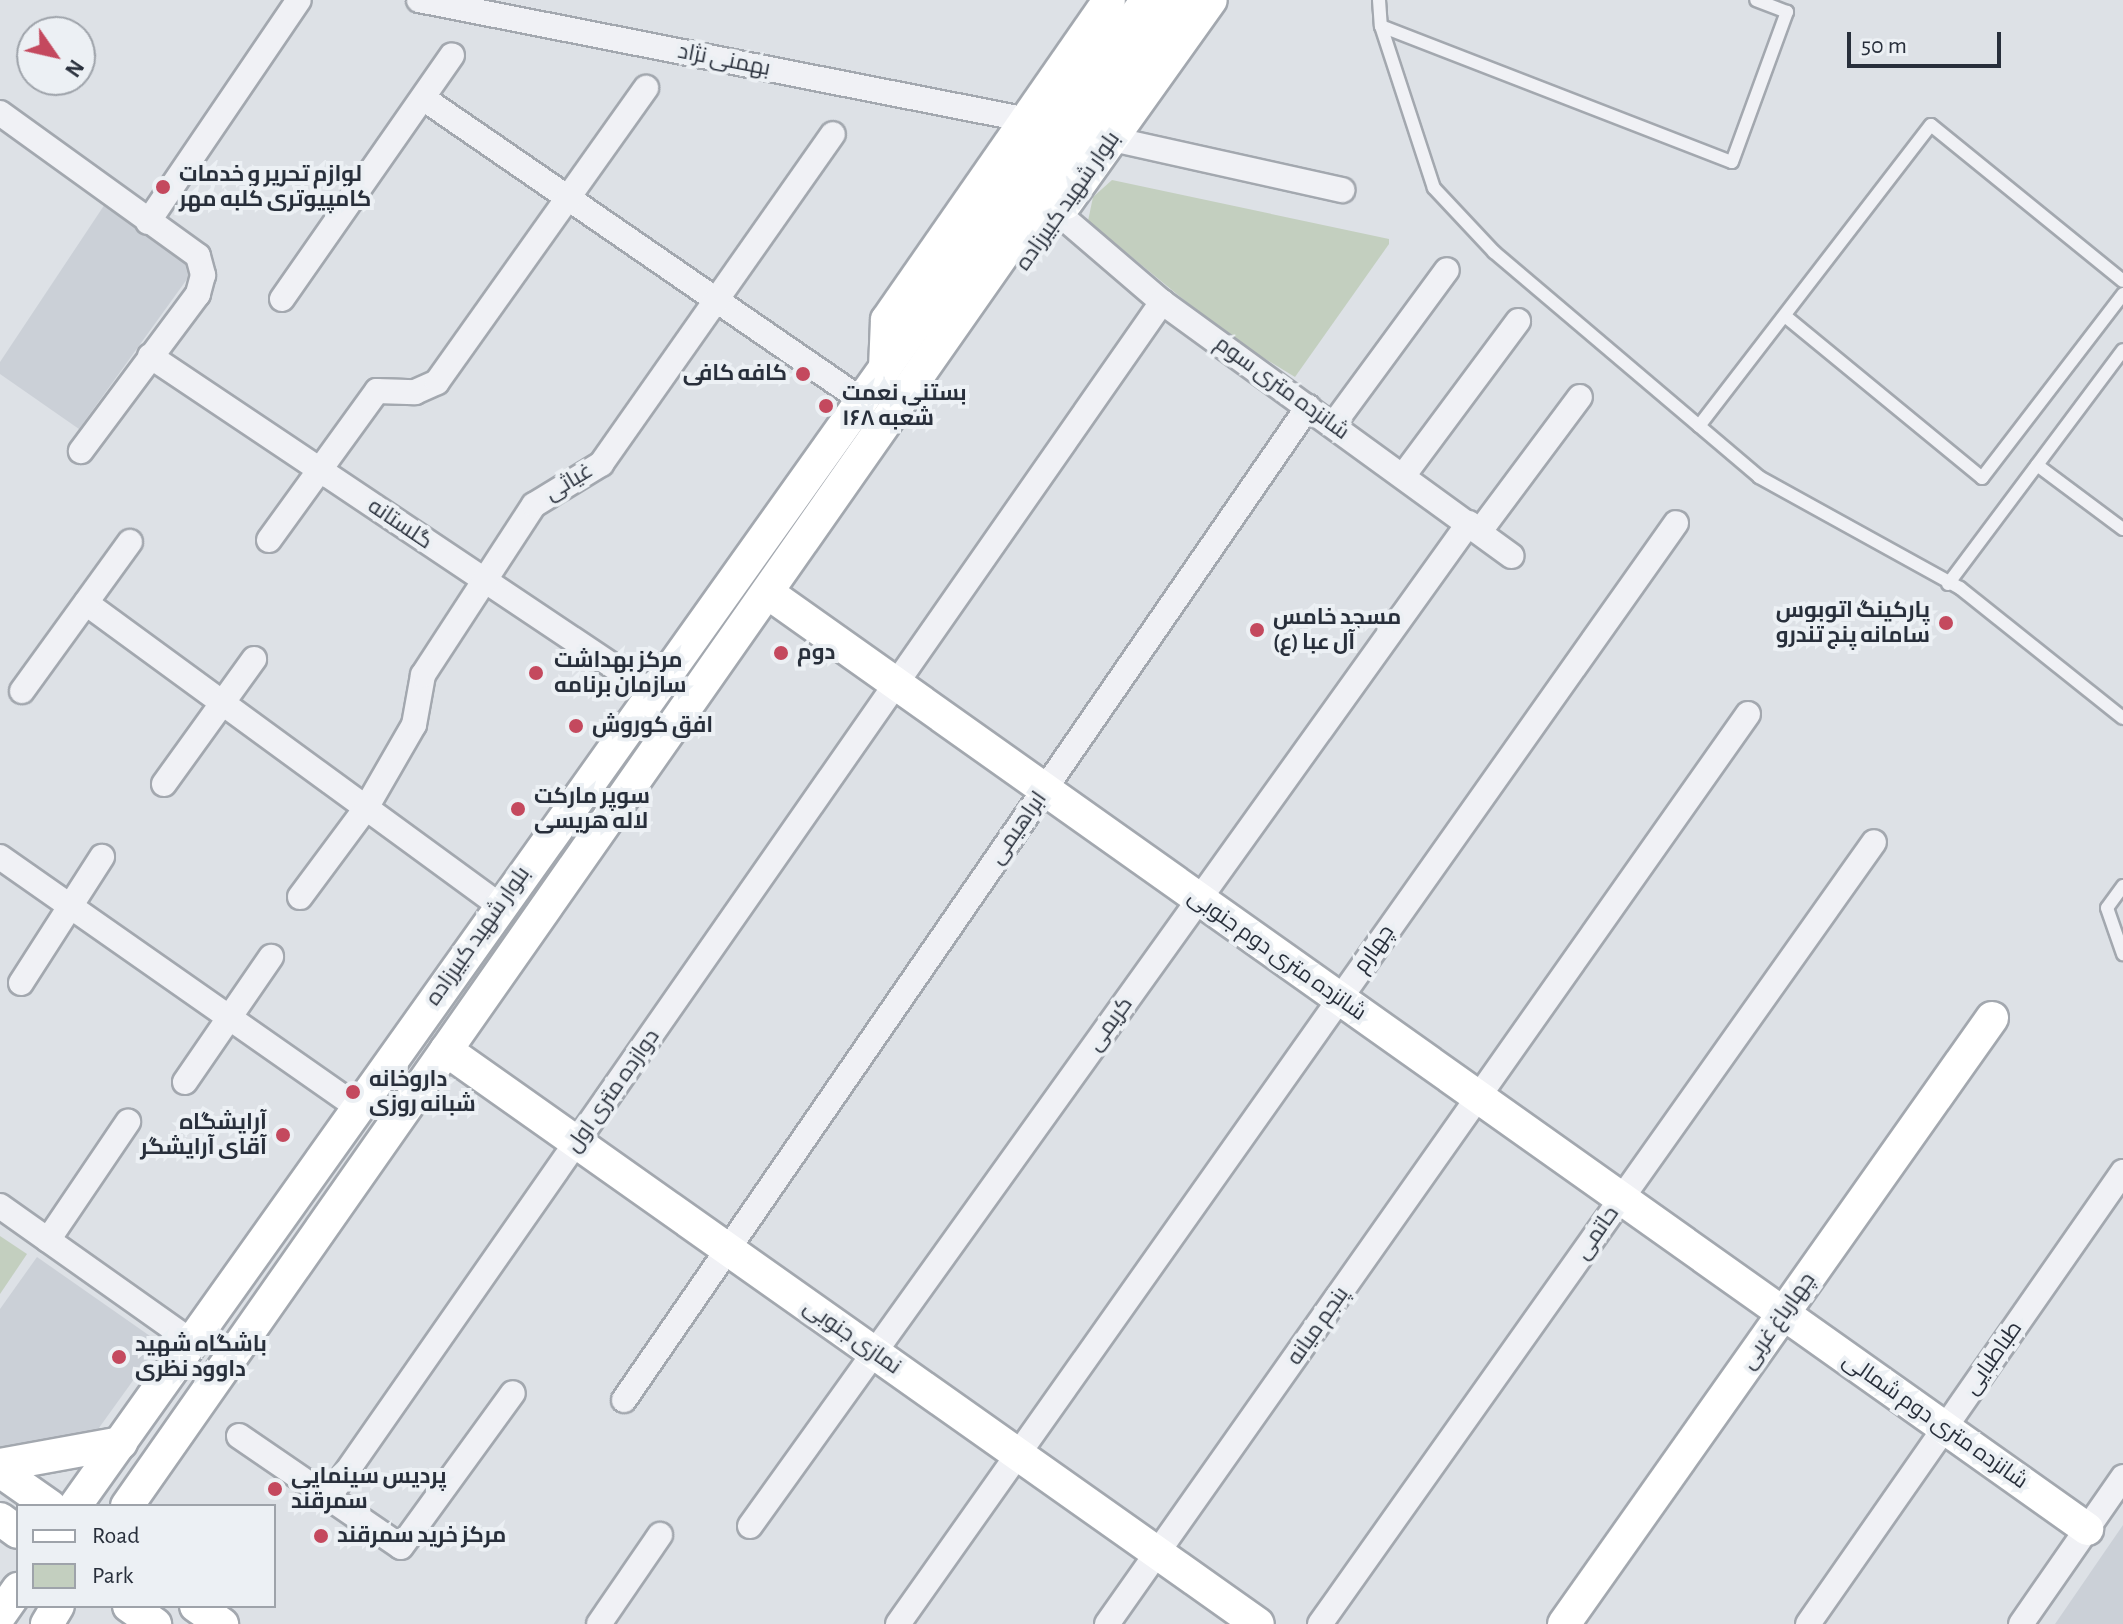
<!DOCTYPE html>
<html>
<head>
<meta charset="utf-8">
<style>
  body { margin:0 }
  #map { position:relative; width:2123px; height:1624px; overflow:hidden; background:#dde1e6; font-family:"Alegreya Sans",Cairo,sans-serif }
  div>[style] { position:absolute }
  .built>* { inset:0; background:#cbd0d7 }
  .green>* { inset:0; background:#c3cfbf }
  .roads { filter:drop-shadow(2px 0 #a3a8af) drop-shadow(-2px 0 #a3a8af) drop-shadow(0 2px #a3a8af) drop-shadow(0 -2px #a3a8af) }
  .lane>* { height:12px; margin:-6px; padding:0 6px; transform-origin:6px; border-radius:6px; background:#f0f1f5 }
  .street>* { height:24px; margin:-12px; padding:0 12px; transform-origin:12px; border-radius:12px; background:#f0f1f5 }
  .secondary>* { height:32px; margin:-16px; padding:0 16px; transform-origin:16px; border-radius:16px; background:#fff }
  .dots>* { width:22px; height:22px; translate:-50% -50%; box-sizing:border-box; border:4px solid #ecf0f4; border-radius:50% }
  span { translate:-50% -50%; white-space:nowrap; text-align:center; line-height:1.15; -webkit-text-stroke:8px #ecf0f4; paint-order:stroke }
  .street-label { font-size:22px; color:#282f3b }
  .poi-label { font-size:22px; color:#282f3b; font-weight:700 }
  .left { translate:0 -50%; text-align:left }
  .right { translate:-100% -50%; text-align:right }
  .legend { position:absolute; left:16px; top:1504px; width:260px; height:104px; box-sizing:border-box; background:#ecf0f4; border:2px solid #9ea3aa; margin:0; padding:10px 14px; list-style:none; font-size:24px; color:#282f3b }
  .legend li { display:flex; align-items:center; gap:16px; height:40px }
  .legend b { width:40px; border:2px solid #9ea3aa }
  .north { position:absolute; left:16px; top:16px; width:80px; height:80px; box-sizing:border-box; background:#ecf0f4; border:2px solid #9ea3aa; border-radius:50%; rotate:124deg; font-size:22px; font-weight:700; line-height:32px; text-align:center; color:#282f3b }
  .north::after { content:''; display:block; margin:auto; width:28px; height:36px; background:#c4495e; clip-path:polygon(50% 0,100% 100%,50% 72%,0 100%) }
  .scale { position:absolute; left:1847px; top:32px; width:154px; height:36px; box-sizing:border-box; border:4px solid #282f3b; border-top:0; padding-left:10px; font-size:24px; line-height:28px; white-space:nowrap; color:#282f3b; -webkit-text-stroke:6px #ecf0f4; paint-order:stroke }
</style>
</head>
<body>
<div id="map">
  <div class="built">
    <i style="clip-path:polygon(107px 201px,186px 260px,190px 275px,79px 429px,0 374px,0 362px)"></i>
    <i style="clip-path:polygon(37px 1257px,160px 1343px,96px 1432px,0 1451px,0 1309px)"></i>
    <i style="clip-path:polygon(2123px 1525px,2123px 1624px,2055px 1624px)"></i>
  </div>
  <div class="green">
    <i style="clip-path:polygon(1112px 180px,1389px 239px,1389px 244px,1295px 377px,1229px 337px,1088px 221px,1093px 197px)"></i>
    <i style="clip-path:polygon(0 1236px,27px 1254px,0 1294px)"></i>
  </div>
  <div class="roads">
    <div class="lane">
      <i style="left:1379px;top:0;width:26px;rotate:86deg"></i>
      <i style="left:1381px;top:26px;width:376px;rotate:21.2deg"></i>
      <i style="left:1732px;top:162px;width:160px;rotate:-69.9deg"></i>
      <i style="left:1787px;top:12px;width:33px;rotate:-159deg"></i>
      <i style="left:1381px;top:26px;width:170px;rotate:71.9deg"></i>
      <i style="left:1434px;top:188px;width:88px;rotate:46.8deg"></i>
      <i style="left:1494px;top:252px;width:348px;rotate:40.3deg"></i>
      <i style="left:1759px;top:477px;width:230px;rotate:28.9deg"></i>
      <i style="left:1960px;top:588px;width:208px;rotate:38.6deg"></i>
      <i style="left:1785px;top:316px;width:255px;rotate:39.4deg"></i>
      <i style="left:1982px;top:478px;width:232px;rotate:-52.5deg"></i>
      <i style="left:1699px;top:426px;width:380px;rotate:-52.4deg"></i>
      <i style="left:1931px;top:125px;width:247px;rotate:39.1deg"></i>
      <i style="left:2037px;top:465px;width:107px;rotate:36.7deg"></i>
      <i style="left:1948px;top:584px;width:292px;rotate:-53.2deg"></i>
      <i style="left:2123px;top:886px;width:27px;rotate:126deg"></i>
      <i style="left:2107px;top:908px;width:49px;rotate:70.8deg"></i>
    </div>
    <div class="street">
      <i style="left:419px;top:0;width:621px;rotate:11.15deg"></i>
      <i style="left:423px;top:98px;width:531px;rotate:34.56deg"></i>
      <i style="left:0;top:113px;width:244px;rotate:35.8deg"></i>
      <i style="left:198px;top:256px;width:20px;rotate:75deg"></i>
      <i style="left:203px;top:275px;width:20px;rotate:105deg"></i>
      <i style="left:198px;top:294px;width:196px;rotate:126.7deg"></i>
      <i style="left:1112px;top:139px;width:236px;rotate:12.5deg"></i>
      <i style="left:1058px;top:213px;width:137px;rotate:40.6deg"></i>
      <i style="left:1162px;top:302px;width:432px;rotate:36deg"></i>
      <i style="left:148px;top:222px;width:268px;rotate:-55.8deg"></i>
      <i style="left:282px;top:299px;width:297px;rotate:-55.1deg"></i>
      <i style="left:150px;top:356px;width:602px;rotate:33.82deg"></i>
      <i style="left:1333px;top:425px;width:192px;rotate:-53.7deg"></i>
      <i style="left:1403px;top:476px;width:193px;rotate:-53.4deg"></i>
      <i style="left:1480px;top:531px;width:167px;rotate:-53.3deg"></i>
      <i style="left:269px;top:540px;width:184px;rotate:-54.1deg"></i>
      <i style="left:377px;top:391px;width:38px;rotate:2deg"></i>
      <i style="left:415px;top:392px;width:24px;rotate:-24deg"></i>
      <i style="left:437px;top:382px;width:361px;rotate:-54.6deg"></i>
      <i style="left:86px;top:603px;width:512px;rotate:36.18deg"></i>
      <i style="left:22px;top:691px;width:184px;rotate:-54.1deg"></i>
      <i style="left:164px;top:784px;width:154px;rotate:-54.2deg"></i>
      <i style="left:0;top:857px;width:437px;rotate:35deg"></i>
      <i style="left:300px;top:897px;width:111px;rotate:-53.4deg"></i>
      <i style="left:366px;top:808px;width:96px;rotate:-60deg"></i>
      <i style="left:414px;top:725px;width:51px;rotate:-79.8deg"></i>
      <i style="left:423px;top:675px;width:203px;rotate:-56.9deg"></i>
      <i style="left:534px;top:505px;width:79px;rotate:-31.5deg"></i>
      <i style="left:601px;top:464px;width:403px;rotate:-54.9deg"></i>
      <i style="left:21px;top:983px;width:150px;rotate:-57.3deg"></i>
      <i style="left:185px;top:1082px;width:152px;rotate:-55.5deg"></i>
      <i style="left:0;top:1206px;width:235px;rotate:35.3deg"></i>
      <i style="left:48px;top:1240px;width:143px;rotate:-55.9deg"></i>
      <i style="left:624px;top:1400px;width:1206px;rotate:-55.44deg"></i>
      <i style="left:239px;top:1436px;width:196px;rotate:34.4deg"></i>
      <i style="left:401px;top:1547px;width:190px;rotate:-54deg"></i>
      <i style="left:329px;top:1497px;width:1457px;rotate:-55.12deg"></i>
      <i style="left:750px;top:1526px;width:1234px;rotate:-54.37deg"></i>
      <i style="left:599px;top:1624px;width:108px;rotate:-55.6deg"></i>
      <i style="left:898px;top:1624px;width:1348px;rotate:-54.75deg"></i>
      <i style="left:1107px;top:1624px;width:1113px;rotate:-54.84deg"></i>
      <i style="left:1320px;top:1624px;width:958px;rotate:-54.68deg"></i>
      <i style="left:1808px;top:1624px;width:551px;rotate:-55.13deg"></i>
      <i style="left:2021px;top:1624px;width:179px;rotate:-55.2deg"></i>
    </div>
    <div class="secondary">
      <i style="left:1066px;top:203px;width:249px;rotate:-54.5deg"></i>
      <i style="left:885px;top:368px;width:48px;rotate:-87.6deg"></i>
      <i style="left:887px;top:320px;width:389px;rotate:-55.2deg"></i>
      <i style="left:771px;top:595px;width:1614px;rotate:35.36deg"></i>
      <i style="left:446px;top:1050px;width:994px;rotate:35.26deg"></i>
      <i style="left:0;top:1465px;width:123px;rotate:-10.3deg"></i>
      <i style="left:0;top:1471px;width:61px;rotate:35deg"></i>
      <i style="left:75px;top:1506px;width:1849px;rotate:-54.56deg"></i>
      <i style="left:127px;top:1506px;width:1838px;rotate:-55.01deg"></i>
      <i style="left:0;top:1519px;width:22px;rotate:36deg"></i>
      <i style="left:129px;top:1606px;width:32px;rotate:35deg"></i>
      <i style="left:196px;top:1606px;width:32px;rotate:35deg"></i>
      <i style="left:0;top:1615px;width:32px;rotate:-55deg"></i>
      <i style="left:47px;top:1624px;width:21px;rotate:-59deg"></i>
      <i style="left:1564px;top:1624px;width:742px;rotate:-54.77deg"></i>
    </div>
  </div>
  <div class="dots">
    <i style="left:163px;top:187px;background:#c4495e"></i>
    <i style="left:803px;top:374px;background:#c4495e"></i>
    <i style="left:826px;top:406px;background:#c4495e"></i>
    <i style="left:1946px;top:623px;background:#c4495e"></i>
    <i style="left:1257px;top:630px;background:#c4495e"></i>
    <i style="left:781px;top:653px;background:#c4495e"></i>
    <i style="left:536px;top:673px;background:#c4495e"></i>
    <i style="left:576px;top:726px;background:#c4495e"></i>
    <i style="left:518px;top:809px;background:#c4495e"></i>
    <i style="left:353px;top:1092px;background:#c4495e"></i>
    <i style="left:283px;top:1135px;background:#c4495e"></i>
    <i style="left:119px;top:1357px;background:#c4495e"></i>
    <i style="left:275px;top:1489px;background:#c4495e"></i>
    <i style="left:321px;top:1536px;background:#c4495e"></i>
  </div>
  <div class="street-label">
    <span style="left:724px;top:60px;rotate:11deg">بهمنی نژاد</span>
    <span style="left:1068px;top:201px;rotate:-55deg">بلوار شهید کبیرزاده</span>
    <span style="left:1282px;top:388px;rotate:36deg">شانزده متری سوم</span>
    <span style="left:569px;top:482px;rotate:-31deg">غیاثی</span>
    <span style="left:400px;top:524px;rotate:34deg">گلستانه</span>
    <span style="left:1018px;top:828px;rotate:-55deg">ابراهیمی</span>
    <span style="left:478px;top:936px;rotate:-55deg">بلوار شهید کبیرزاده</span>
    <span style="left:1374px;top:949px;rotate:-55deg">چهارم</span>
    <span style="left:1277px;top:955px;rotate:35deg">شانزده متری دوم جنوبی</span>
    <span style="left:1110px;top:1024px;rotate:-54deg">کریمی</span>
    <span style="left:613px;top:1091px;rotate:-55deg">دوازده متری اول</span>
    <span style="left:1597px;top:1233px;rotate:-55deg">حاتمی</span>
    <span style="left:1778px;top:1321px;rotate:-55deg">چهارباغ غربی</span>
    <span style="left:1318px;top:1326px;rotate:-55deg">پنجم میانه</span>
    <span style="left:852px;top:1337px;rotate:35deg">نمازی جنوبی</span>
    <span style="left:1993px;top:1358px;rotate:-55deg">طباطبایی</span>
    <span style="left:1935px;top:1421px;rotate:35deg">شانزده متری دوم شمالی</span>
  </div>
  <div class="poi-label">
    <span class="left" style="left:179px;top:187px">لوازم تحریر و خدمات<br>کامپیوتری کلبه مهر</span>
    <span class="right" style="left:787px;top:374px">کافه کافی</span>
    <span class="left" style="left:842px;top:406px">بستنی نعمت<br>شعبه ۱۶۸</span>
    <span class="right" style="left:1930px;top:623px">پارکینگ اتوبوس<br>سامانه پنج تندرو</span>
    <span class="left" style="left:1273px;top:630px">مسجد خامس<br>آل عبا (ع)</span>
    <span class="left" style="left:797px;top:653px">دوم</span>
    <span class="left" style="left:554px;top:673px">مرکز بهداشت<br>سازمان برنامه</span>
    <span class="left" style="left:592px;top:726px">افق کوروش</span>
    <span class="left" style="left:534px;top:809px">سوپر مارکت<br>لاله هریسی</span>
    <span class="left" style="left:369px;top:1092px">داروخانه<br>شبانه روزی</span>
    <span class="right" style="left:267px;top:1135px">آرایشگاه<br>آقای آرایشگر</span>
    <span class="left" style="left:135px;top:1357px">باشگاه شهید<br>داوود نظری</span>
    <span class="left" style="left:291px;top:1489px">پردیس سینمایی<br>سمرقند</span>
    <span class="left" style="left:337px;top:1536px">مرکز خرید سمرقند</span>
  </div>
  <ul class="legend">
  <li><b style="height:10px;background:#fff"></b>Road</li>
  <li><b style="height:22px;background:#c3cfbf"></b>Park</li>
  </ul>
  <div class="north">N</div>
  <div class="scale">50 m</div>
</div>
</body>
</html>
